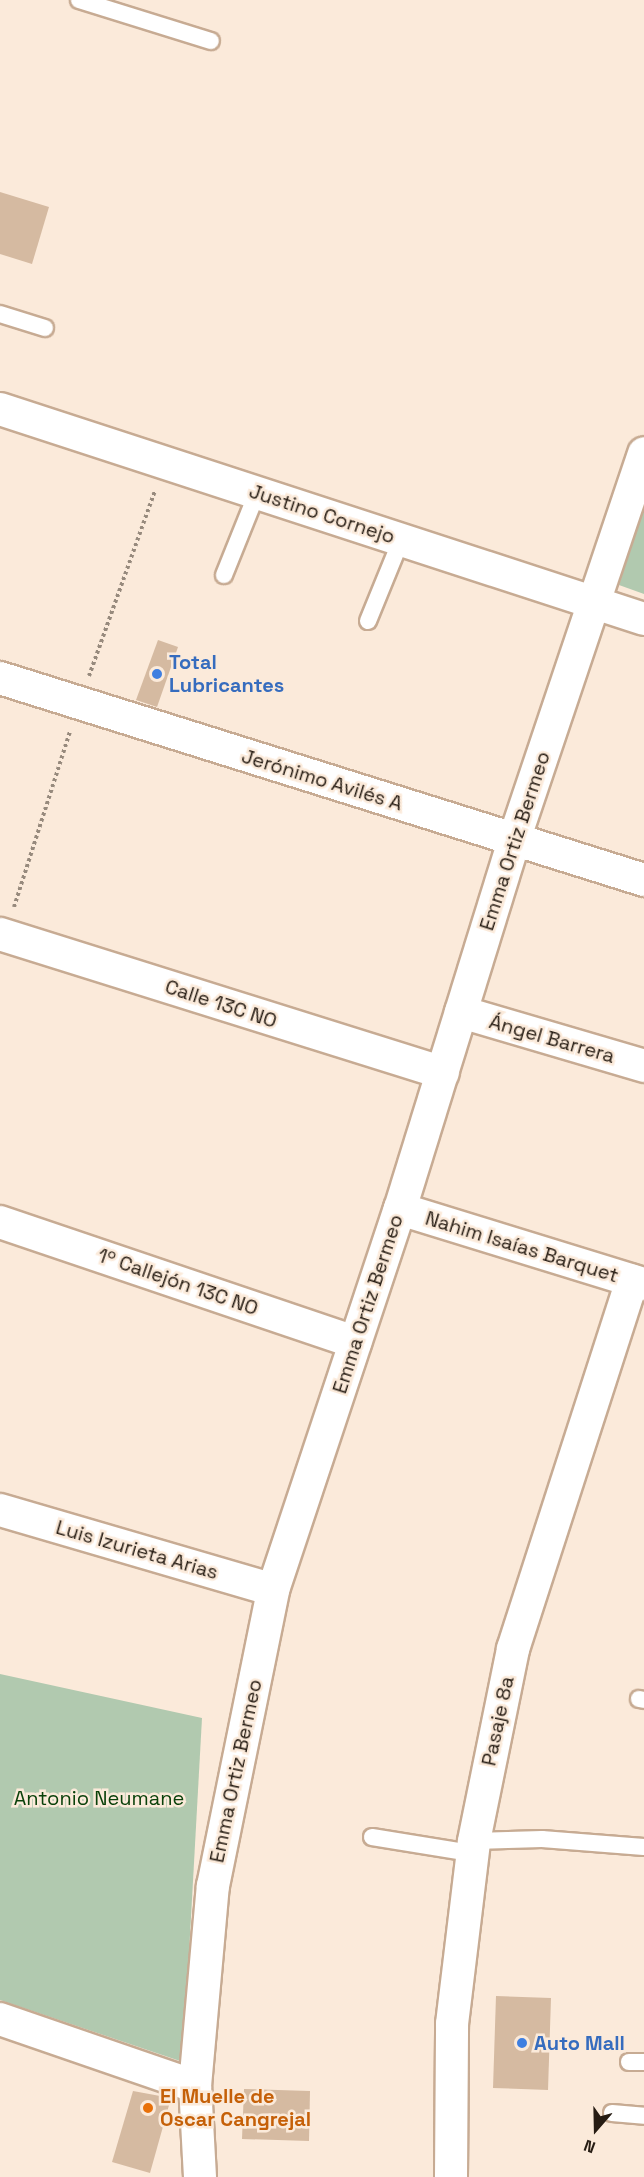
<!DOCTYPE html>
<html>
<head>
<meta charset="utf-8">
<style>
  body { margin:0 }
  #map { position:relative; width:644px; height:2177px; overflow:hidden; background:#fbeada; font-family:"Space Grotesk",sans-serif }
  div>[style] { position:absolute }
  .green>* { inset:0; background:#b1c9af }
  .building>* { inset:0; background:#d5baa1 }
  .path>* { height:4px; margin-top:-2px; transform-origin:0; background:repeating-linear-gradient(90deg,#978a7d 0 3px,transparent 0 6px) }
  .roads { filter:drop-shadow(2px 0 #c7ab93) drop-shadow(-2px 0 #c7ab93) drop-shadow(0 2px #c7ab93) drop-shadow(0 -2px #c7ab93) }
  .lane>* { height:16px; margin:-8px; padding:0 8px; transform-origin:8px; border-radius:8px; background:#fff }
  .street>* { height:32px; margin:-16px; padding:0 16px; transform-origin:16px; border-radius:16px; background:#fff }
  .dots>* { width:16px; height:16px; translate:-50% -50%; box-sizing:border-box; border:3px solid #fbeada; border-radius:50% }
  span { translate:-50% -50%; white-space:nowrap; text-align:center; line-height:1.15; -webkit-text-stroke:5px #fbeada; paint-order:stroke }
  .street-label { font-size:20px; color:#261c13 }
  .shop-label { font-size:20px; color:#366cbe; font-weight:700 }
  .left { translate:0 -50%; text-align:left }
  .park-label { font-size:20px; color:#0a410a }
  .food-label { font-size:20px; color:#c56008; font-weight:700 }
  .north { position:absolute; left:566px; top:2099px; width:60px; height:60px; -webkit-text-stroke:4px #fbeada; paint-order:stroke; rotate:200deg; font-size:16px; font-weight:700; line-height:24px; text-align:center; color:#261c13 }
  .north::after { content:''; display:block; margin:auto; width:21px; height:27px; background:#261c13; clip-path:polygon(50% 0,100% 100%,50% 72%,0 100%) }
</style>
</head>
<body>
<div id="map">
  <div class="green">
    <i style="clip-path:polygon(644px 507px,644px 594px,619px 585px)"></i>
    <i style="clip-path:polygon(0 1674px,202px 1718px,183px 2062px,0 2000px)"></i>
  </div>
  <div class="building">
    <i style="clip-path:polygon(0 192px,49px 207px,32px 264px,0 254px)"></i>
    <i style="clip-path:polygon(158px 640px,178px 647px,157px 707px,136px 700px)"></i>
    <i style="clip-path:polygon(496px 1996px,551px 1998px,548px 2090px,493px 2088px)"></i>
    <i style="clip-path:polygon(244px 2089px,310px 2091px,309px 2141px,242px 2139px)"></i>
    <i style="clip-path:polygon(133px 2091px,171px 2098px,150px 2173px,112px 2162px)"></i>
  </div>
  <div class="path">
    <i style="left:89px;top:676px;width:196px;rotate:-70.4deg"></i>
    <i style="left:14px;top:907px;width:184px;rotate:-72.3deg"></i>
  </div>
  <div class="roads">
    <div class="lane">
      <i style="left:79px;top:0;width:138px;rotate:17.3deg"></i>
      <i style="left:0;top:314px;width:47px;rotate:17.3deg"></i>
      <i style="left:224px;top:575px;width:88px;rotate:-68.1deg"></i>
      <i style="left:368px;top:621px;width:87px;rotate:-67.8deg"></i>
      <i style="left:639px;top:1699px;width:5px;rotate:11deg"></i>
      <i style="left:372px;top:1837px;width:100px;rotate:9.2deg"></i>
      <i style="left:474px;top:1841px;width:68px;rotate:-1.7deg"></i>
      <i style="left:542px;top:1839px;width:102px;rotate:4.5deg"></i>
      <i style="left:629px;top:2062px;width:15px"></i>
      <i style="left:612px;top:2113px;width:32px;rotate:5deg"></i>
    </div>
    <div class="street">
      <i style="left:0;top:409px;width:677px;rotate:18.06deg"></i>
      <i style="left:0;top:678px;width:675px;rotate:17.41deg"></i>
      <i style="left:0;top:934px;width:464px;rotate:17.4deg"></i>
      <i style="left:461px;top:1012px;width:191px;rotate:16.4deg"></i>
      <i style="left:400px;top:1209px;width:255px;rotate:17.1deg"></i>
      <i style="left:0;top:1222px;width:375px;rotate:18.7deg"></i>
      <i style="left:0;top:1510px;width:284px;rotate:16.3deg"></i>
      <i style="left:0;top:2019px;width:206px;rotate:19deg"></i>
      <i style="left:200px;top:2177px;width:91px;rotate:-93.1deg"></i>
      <i style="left:195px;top:2086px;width:201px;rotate:-84.9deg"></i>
      <i style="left:213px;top:1886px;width:302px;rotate:-78.5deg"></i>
      <i style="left:273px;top:1590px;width:402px;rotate:-71.6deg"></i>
      <i style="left:400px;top:1209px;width:386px;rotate:-72.8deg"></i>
      <i style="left:514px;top:840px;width:408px;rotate:-71.4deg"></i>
      <i style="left:451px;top:2177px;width:153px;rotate:-89.6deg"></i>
      <i style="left:452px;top:2024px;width:184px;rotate:-83.1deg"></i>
      <i style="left:474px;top:1841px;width:196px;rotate:-78.5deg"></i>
      <i style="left:513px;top:1649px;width:387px;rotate:-72.1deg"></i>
    </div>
  </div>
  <div class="dots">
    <i style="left:157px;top:674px;background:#3f7fe0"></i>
    <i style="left:522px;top:2043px;background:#3f7fe0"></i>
    <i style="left:148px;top:2108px;background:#e8710a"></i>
  </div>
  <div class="street-label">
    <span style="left:322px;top:514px;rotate:18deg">Justino Cornejo</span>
    <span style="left:322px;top:780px;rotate:17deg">Jerónimo Avilés A</span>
    <span style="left:515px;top:841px;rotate:-72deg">Emma Ortiz Bermeo</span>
    <span style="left:221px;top:1004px;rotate:18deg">Calle 13C NO</span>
    <span style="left:552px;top:1039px;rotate:16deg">Ángel Barrera</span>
    <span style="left:522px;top:1247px;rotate:17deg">Nahim Isaías Barquet</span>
    <span style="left:178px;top:1282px;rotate:19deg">1º Callejón 13C NO</span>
    <span style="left:368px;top:1304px;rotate:-72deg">Emma Ortiz Bermeo</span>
    <span style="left:137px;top:1550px;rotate:16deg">Luis Izurieta Arias</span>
    <span style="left:498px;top:1721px;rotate:-78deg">Pasaje 8a</span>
    <span style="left:236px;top:1771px;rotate:-78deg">Emma Ortiz Bermeo</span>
  </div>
  <div class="shop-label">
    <span class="left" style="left:169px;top:674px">Total<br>Lubricantes</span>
    <span class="left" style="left:534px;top:2043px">Auto Mall</span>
  </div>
  <div class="park-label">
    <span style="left:99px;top:1798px">Antonio Neumane</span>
  </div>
  <div class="food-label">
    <span class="left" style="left:160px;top:2108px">El Muelle de<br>Oscar Cangrejal</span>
  </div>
  <div class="north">N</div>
</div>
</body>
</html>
